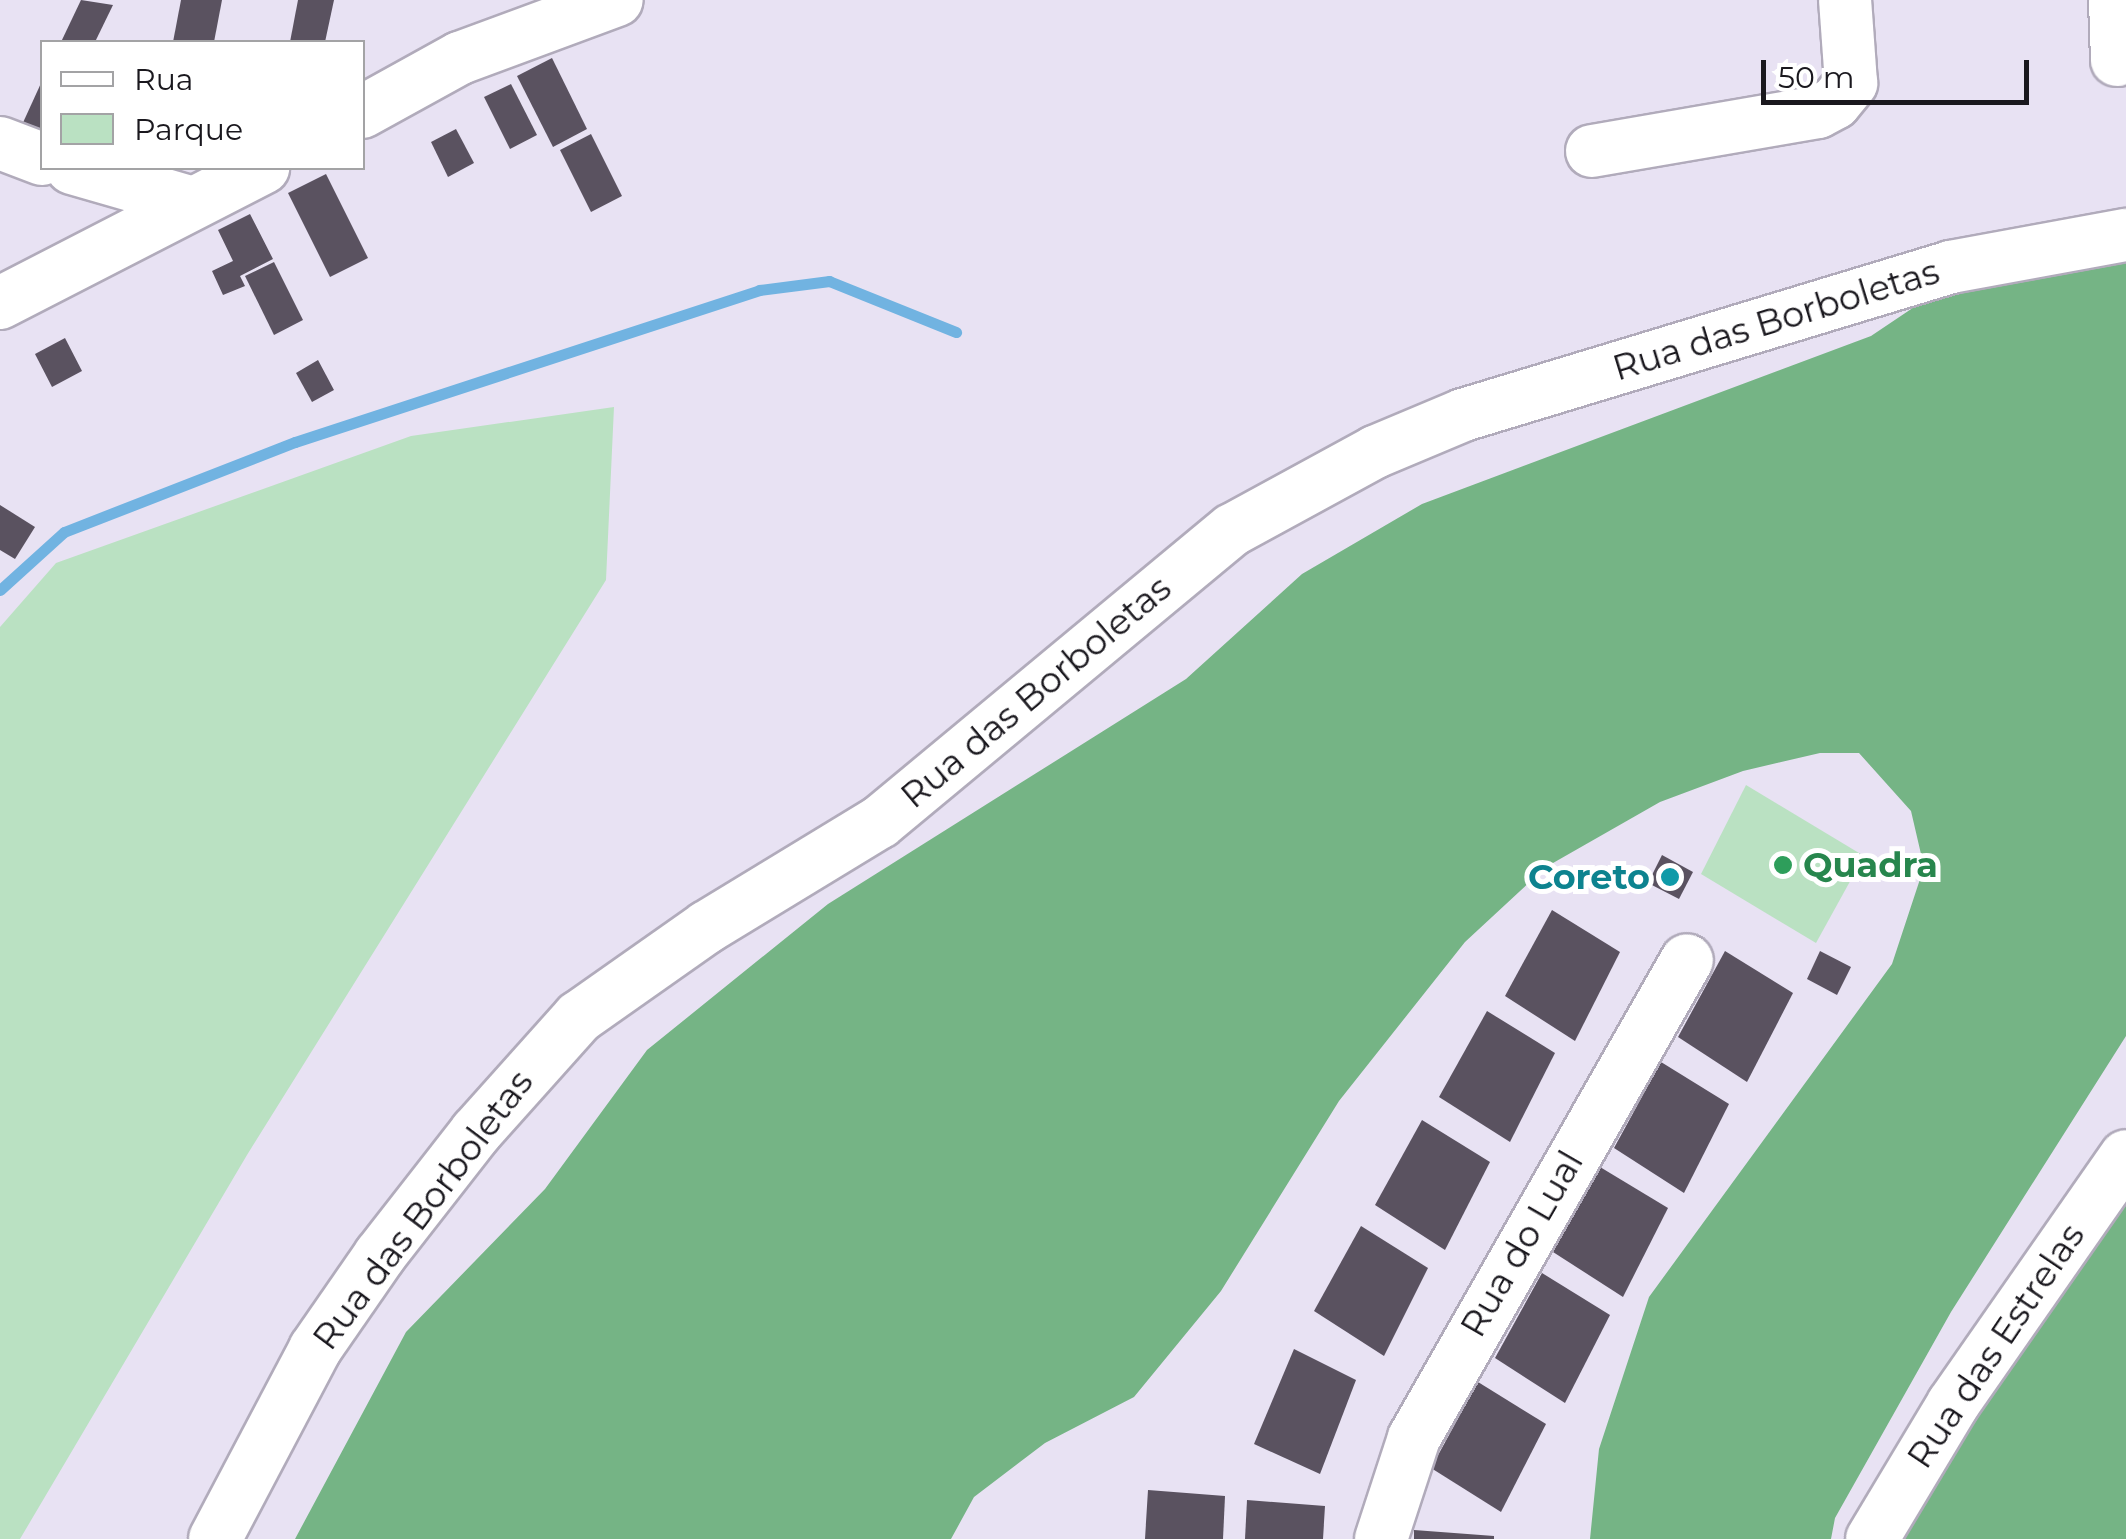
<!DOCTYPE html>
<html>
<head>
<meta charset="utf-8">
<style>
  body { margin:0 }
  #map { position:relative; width:2126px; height:1539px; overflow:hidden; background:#e8e2f3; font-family:Montserrat,sans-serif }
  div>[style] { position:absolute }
  .green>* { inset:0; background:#bae1c2 }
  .forest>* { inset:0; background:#75b485 }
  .stream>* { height:11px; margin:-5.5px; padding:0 5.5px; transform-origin:5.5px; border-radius:5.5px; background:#71b3e1 }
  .building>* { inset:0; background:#5a5260 }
  .roads { filter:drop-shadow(2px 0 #b1abbb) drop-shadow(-2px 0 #b1abbb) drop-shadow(0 2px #b1abbb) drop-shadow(0 -2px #b1abbb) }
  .minor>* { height:52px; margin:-26px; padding:0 26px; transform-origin:26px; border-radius:26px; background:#fff }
  .dots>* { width:28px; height:28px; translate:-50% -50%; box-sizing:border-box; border:5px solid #fff; border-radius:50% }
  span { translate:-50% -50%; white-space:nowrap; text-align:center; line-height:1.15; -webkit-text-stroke:10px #fff; paint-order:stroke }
  .street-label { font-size:35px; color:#1a181e }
  .leisure-label { font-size:35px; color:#27864d; font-weight:700 }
  .left { translate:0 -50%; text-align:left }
  .culture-label { font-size:35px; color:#0d838f; font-weight:700 }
  .right { translate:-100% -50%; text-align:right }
  .legend { position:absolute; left:40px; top:40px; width:325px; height:130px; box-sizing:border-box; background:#fff; border:2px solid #a3a3a5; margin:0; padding:12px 18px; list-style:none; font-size:30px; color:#1a181e }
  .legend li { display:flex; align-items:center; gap:20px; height:50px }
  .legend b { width:50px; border:2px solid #a3a3a5 }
  .scale { position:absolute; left:1761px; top:60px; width:268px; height:45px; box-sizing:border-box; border:5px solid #1a181e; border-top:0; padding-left:12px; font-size:30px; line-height:35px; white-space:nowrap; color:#1a181e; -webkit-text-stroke:8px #fff; paint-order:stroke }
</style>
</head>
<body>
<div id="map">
  <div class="green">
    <i style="clip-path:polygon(614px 407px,606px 580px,247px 1155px,20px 1539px,0 1539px,0 627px,56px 563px,411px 436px)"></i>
    <i style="clip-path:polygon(1746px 785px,1864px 856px,1816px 943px,1701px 874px)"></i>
  </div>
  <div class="forest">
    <i style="clip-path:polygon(2126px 255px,2126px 1036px,1951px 1312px,1835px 1518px,1831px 1539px,1590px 1539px,1599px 1449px,1649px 1297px,1892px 964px,1924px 867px,1911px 811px,1859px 753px,1820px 753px,1743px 771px,1660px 802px,1546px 867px,1465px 942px,1339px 1101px,1221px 1291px,1134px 1397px,1045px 1443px,974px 1497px,951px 1539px,295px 1539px,406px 1332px,545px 1189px,647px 1050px,828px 904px,1186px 679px,1302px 574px,1422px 504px,1871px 336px,1944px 287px)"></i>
    <i style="clip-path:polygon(2126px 1197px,2126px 1539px,1903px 1539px,1959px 1436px,2029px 1344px)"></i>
  </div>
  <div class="stream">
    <i style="left:0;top:590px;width:86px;rotate:-42.2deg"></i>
    <i style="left:64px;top:532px;width:248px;rotate:-21.3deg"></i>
    <i style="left:295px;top:442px;width:488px;rotate:-18.1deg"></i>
    <i style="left:759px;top:290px;width:71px;rotate:-7.3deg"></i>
    <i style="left:829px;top:281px;width:137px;rotate:21.9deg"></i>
  </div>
  <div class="building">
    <i style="clip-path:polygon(81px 0,113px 5px,95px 42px,61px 42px)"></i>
    <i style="clip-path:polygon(181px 0,222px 0,214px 42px,173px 42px)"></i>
    <i style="clip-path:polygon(298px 0,334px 0,325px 42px,290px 42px)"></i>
    <i style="clip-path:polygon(552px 58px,587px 129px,553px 147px,517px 76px)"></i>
    <i style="clip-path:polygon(42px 81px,42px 137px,21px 127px)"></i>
    <i style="clip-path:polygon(511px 84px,537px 135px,510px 149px,484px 97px)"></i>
    <i style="clip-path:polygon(456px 129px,474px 163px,448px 177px,431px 142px)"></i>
    <i style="clip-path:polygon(591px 134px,622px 196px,591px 212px,560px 150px)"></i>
    <i style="clip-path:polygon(326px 174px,368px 258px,330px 277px,288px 193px)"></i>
    <i style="clip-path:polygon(250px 214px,273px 259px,240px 276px,245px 286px,223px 295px,212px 271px,233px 261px,218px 230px)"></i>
    <i style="clip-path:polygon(274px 262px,303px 320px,274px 335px,245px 276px)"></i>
    <i style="clip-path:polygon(65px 338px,82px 371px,52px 387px,35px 354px)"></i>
    <i style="clip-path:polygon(318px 360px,334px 390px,312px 402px,296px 373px)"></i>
    <i style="clip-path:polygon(0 505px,35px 527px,15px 559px,0 550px)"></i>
    <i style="clip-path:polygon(1662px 855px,1693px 872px,1679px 899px,1648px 883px)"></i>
    <i style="clip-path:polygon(1552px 910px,1620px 952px,1575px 1041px,1505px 996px)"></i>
    <i style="clip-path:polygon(1725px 951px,1793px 993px,1747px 1082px,1678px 1037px)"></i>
    <i style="clip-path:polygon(1820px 951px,1851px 967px,1837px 995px,1807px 979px)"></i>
    <i style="clip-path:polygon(1487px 1011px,1555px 1053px,1510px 1142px,1439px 1097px)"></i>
    <i style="clip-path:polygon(1661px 1062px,1729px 1104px,1684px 1193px,1614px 1148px)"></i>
    <i style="clip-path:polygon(1422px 1120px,1490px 1162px,1445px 1250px,1375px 1205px)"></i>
    <i style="clip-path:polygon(1600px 1167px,1668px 1208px,1623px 1297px,1553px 1252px)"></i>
    <i style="clip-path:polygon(1361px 1226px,1428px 1268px,1384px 1356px,1314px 1311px)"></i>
    <i style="clip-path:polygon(1542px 1273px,1610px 1315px,1565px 1403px,1495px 1358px)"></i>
    <i style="clip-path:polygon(1294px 1349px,1356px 1380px,1320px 1474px,1254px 1444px)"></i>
    <i style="clip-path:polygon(1478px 1382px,1546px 1424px,1501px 1512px,1431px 1468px)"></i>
    <i style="clip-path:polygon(1148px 1490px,1225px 1496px,1223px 1539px,1145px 1539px)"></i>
    <i style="clip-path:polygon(1247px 1500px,1325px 1506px,1323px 1539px,1245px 1539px)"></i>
    <i style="clip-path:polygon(1414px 1530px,1494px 1536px,1494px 1539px,1414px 1539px)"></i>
  </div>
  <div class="roads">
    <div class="minor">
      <i style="left:2115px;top:0;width:60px;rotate:88.1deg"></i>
      <i style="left:362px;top:112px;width:112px;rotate:-28.9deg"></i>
      <i style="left:460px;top:58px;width:167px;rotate:-20.3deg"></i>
      <i style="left:0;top:143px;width:45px;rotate:20.9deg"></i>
      <i style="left:1592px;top:151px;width:229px;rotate:-9.8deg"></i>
      <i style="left:1818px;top:112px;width:19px;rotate:-28deg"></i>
      <i style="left:1835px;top:103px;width:26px;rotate:-51deg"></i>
      <i style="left:1851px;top:83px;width:83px;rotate:-94.1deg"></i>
      <i style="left:72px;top:168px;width:123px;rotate:16.1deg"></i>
      <i style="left:0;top:303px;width:296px;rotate:-27.2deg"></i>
      <i style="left:215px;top:1539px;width:215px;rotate:-62.2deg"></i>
      <i style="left:315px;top:1349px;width:114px;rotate:-55.3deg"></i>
      <i style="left:380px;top:1255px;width:156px;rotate:-52deg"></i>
      <i style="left:476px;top:1132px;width:154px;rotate:-48.2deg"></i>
      <i style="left:579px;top:1017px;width:156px;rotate:-35.1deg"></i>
      <i style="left:707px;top:927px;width:202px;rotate:-31.3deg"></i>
      <i style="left:880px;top:822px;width:457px;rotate:-39.7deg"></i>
      <i style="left:1232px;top:530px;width:163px;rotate:-28.6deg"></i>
      <i style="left:1375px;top:452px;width:95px;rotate:-22.8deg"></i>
      <i style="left:1463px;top:415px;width:510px;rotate:-16.87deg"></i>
      <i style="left:1951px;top:267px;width:178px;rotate:-10.4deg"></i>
      <i style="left:1381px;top:1539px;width:106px;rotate:-71.9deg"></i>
      <i style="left:1414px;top:1438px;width:550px;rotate:-60.27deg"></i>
      <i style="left:1872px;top:1539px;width:157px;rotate:-59deg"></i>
      <i style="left:1953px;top:1404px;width:302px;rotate:-55.1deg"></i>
    </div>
  </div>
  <div class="dots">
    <i style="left:1783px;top:865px;background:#2e9e5b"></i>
    <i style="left:1670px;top:877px;background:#0f9aa8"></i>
  </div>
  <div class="street-label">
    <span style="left:1776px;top:320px;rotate:-17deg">Rua das Borboletas</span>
    <span style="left:1036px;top:692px;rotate:-40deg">Rua das Borboletas</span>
    <span style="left:423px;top:1210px;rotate:-53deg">Rua das Borboletas</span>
    <span style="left:1522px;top:1244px;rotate:-60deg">Rua do Lual</span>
    <span style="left:1996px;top:1346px;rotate:-56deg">Rua das Estrelas</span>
  </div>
  <div class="leisure-label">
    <span class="left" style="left:1803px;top:865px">Quadra</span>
  </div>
  <div class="culture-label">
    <span class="right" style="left:1650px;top:877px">Coreto</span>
  </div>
  <ul class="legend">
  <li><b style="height:12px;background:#fff"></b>Rua</li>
  <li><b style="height:28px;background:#bae1c2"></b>Parque</li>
  </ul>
  <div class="scale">50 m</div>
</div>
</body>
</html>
